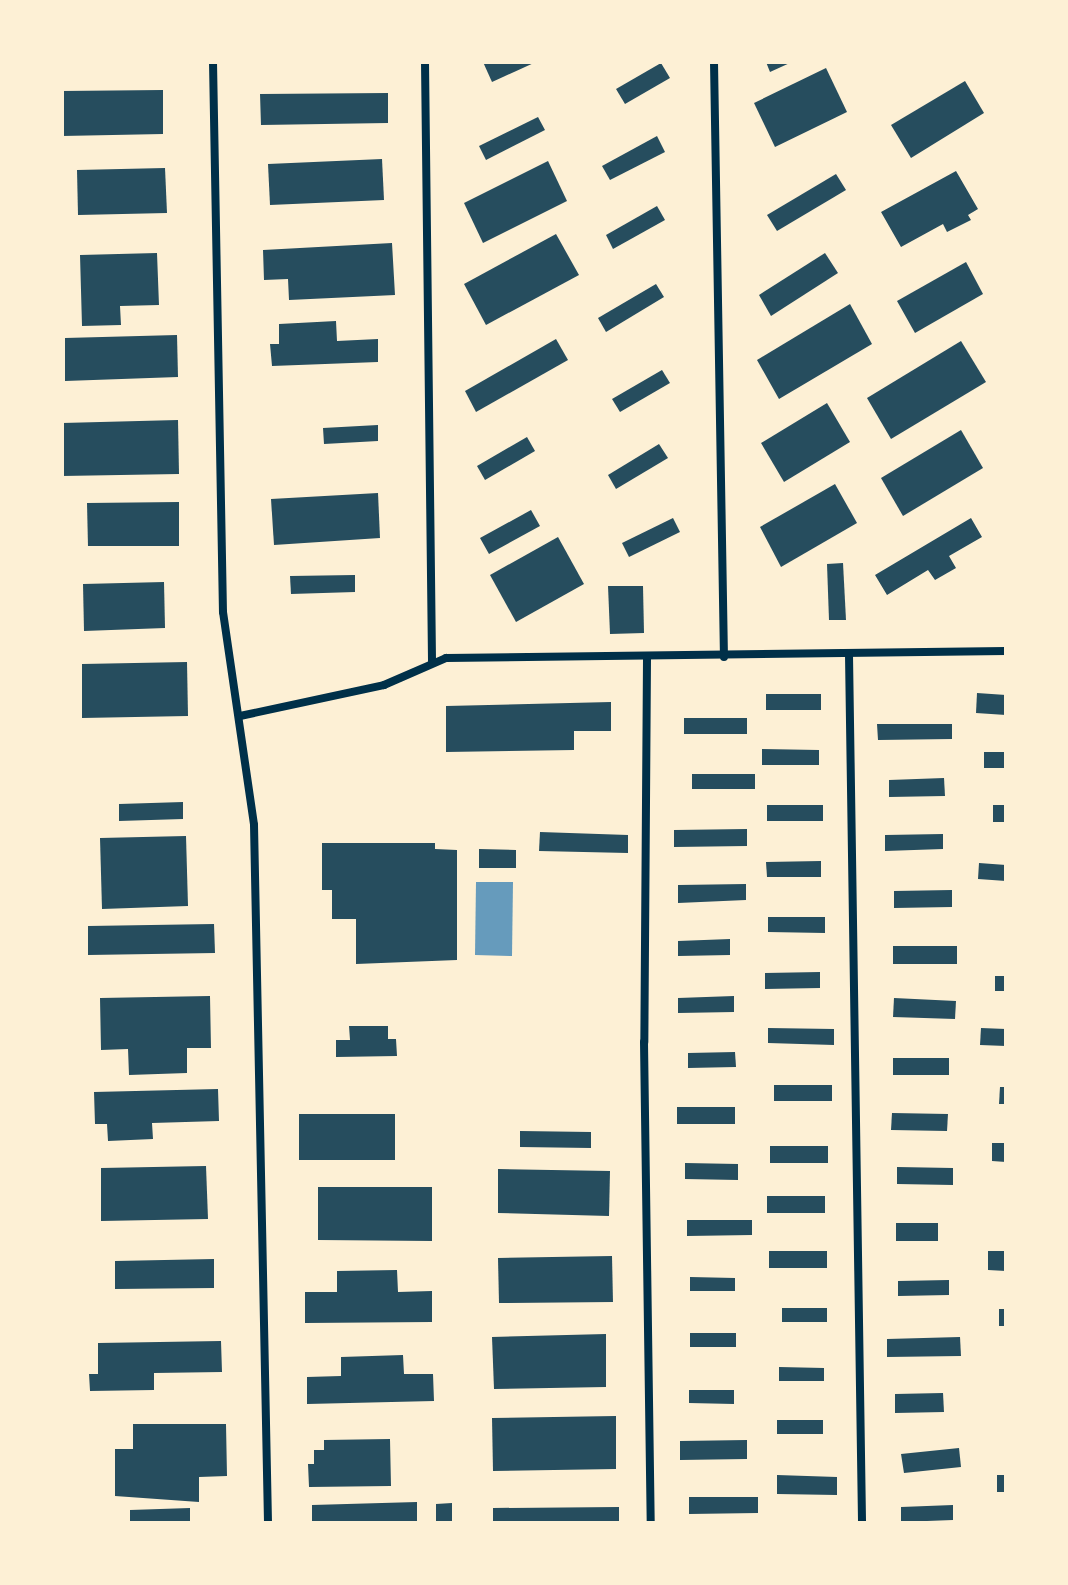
<!DOCTYPE html>
<html>
<head>
<meta charset="utf-8">
<style>
  body { margin:0 }
  #map { position:relative; width:1068px; height:1585px; overflow:hidden; background:#fdf0d5; font-family:Roboto,sans-serif }
  div>[style] { position:absolute }
  .water>* { inset:0; background:#669bbc }
  .building>* { inset:0; background:#264d5e }
  .minor>* { height:8px; margin:-4px; padding:0 4px; transform-origin:4px; border-radius:4px; background:#003049 }
  span { translate:-50% -50%; white-space:nowrap; text-align:center; line-height:1.15; -webkit-text-stroke:7px #fdf0d5; paint-order:stroke }
  .frame { position:absolute; inset:0; border:64px solid #fdf0d5; pointer-events:none }
</style>
</head>
<body>
<div id="map">
  <div class="water">
    <i style="clip-path:polygon(476px 882px,513px 882px,512px 956px,475px 955px)"></i>
  </div>
  <div class="building">
    <i style="clip-path:polygon(483px 62px,536px 62px,492px 82px)"></i>
    <i style="clip-path:polygon(766px 62px,792px 62px,770px 72px)"></i>
    <i style="clip-path:polygon(661px 63px,670px 78px,625px 104px,616px 89px)"></i>
    <i style="clip-path:polygon(826px 68px,847px 112px,775px 147px,754px 103px)"></i>
    <i style="clip-path:polygon(965px 81px,984px 113px,911px 158px,891px 125px)"></i>
    <i style="clip-path:polygon(163px 90px,163px 134px,62px 136px,62px 91px)"></i>
    <i style="clip-path:polygon(388px 93px,388px 123px,261px 125px,260px 94px)"></i>
    <i style="clip-path:polygon(538px 117px,545px 130px,486px 160px,479px 146px)"></i>
    <i style="clip-path:polygon(657px 136px,665px 152px,610px 180px,602px 166px)"></i>
    <i style="clip-path:polygon(382px 159px,384px 200px,270px 205px,268px 164px)"></i>
    <i style="clip-path:polygon(548px 161px,567px 201px,483px 243px,464px 203px)"></i>
    <i style="clip-path:polygon(165px 168px,167px 213px,78px 215px,77px 170px)"></i>
    <i style="clip-path:polygon(956px 171px,978px 209px,968px 215px,971px 220px,947px 232px,943px 224px,901px 247px,881px 212px)"></i>
    <i style="clip-path:polygon(836px 174px,846px 190px,777px 231px,767px 215px)"></i>
    <i style="clip-path:polygon(657px 206px,665px 220px,613px 249px,606px 235px)"></i>
    <i style="clip-path:polygon(556px 234px,579px 275px,486px 325px,464px 284px)"></i>
    <i style="clip-path:polygon(392px 243px,395px 295px,289px 300px,288px 279px,264px 280px,263px 250px)"></i>
    <i style="clip-path:polygon(157px 253px,159px 305px,120px 306px,121px 325px,82px 326px,80px 255px)"></i>
    <i style="clip-path:polygon(825px 253px,838px 273px,771px 316px,759px 295px)"></i>
    <i style="clip-path:polygon(966px 262px,983px 294px,915px 333px,897px 301px)"></i>
    <i style="clip-path:polygon(656px 284px,664px 297px,606px 332px,598px 318px)"></i>
    <i style="clip-path:polygon(850px 304px,872px 344px,779px 399px,757px 360px)"></i>
    <i style="clip-path:polygon(336px 321px,337px 341px,378px 339px,378px 362px,272px 366px,270px 344px,279px 344px,279px 324px)"></i>
    <i style="clip-path:polygon(177px 335px,178px 377px,65px 381px,65px 338px)"></i>
    <i style="clip-path:polygon(556px 339px,568px 360px,476px 412px,465px 391px)"></i>
    <i style="clip-path:polygon(961px 341px,986px 382px,891px 439px,867px 398px)"></i>
    <i style="clip-path:polygon(662px 370px,670px 383px,620px 412px,612px 399px)"></i>
    <i style="clip-path:polygon(827px 403px,850px 442px,784px 482px,761px 443px)"></i>
    <i style="clip-path:polygon(178px 420px,179px 474px,62px 476px,62px 423px)"></i>
    <i style="clip-path:polygon(378px 425px,378px 441px,324px 444px,323px 428px)"></i>
    <i style="clip-path:polygon(961px 430px,983px 468px,903px 516px,881px 478px)"></i>
    <i style="clip-path:polygon(527px 437px,535px 451px,485px 480px,477px 466px)"></i>
    <i style="clip-path:polygon(659px 444px,668px 458px,616px 489px,608px 475px)"></i>
    <i style="clip-path:polygon(835px 484px,857px 523px,781px 567px,760px 527px)"></i>
    <i style="clip-path:polygon(378px 493px,380px 538px,274px 545px,271px 499px)"></i>
    <i style="clip-path:polygon(179px 502px,179px 546px,88px 546px,87px 503px)"></i>
    <i style="clip-path:polygon(531px 510px,540px 526px,489px 554px,480px 538px)"></i>
    <i style="clip-path:polygon(673px 518px,680px 532px,629px 557px,622px 543px)"></i>
    <i style="clip-path:polygon(971px 518px,982px 537px,949px 556px,956px 568px,935px 580px,928px 570px,887px 595px,875px 575px)"></i>
    <i style="clip-path:polygon(558px 537px,584px 584px,516px 622px,490px 575px)"></i>
    <i style="clip-path:polygon(843px 563px,846px 620px,829px 620px,827px 564px)"></i>
    <i style="clip-path:polygon(355px 575px,355px 592px,291px 594px,290px 576px)"></i>
    <i style="clip-path:polygon(164px 582px,165px 628px,84px 631px,83px 584px)"></i>
    <i style="clip-path:polygon(608px 586px,643px 586px,644px 633px,610px 634px)"></i>
    <i style="clip-path:polygon(187px 662px,188px 716px,82px 718px,82px 664px)"></i>
    <i style="clip-path:polygon(977px 693px,1006px 695px,1006px 715px,976px 713px)"></i>
    <i style="clip-path:polygon(766px 694px,821px 694px,821px 710px,766px 710px)"></i>
    <i style="clip-path:polygon(611px 702px,611px 731px,574px 731px,574px 750px,446px 752px,446px 706px)"></i>
    <i style="clip-path:polygon(684px 718px,747px 718px,747px 734px,684px 734px)"></i>
    <i style="clip-path:polygon(877px 724px,952px 724px,952px 739px,878px 740px)"></i>
    <i style="clip-path:polygon(762px 749px,819px 750px,819px 765px,762px 765px)"></i>
    <i style="clip-path:polygon(984px 752px,1006px 752px,1006px 768px,984px 768px)"></i>
    <i style="clip-path:polygon(692px 774px,755px 774px,755px 789px,692px 789px)"></i>
    <i style="clip-path:polygon(944px 778px,945px 796px,889px 797px,889px 780px)"></i>
    <i style="clip-path:polygon(183px 802px,183px 819px,119px 821px,119px 804px)"></i>
    <i style="clip-path:polygon(767px 805px,823px 805px,823px 821px,767px 821px)"></i>
    <i style="clip-path:polygon(993px 805px,1006px 805px,1006px 822px,993px 822px)"></i>
    <i style="clip-path:polygon(747px 829px,747px 846px,674px 847px,674px 830px)"></i>
    <i style="clip-path:polygon(540px 832px,628px 835px,628px 853px,539px 851px)"></i>
    <i style="clip-path:polygon(943px 834px,943px 849px,885px 851px,885px 835px)"></i>
    <i style="clip-path:polygon(186px 836px,188px 906px,102px 909px,100px 838px)"></i>
    <i style="clip-path:polygon(322px 843px,435px 843px,435px 849px,457px 850px,457px 960px,356px 964px,356px 919px,332px 919px,332px 890px,322px 890px)"></i>
    <i style="clip-path:polygon(479px 849px,516px 850px,516px 868px,479px 868px)"></i>
    <i style="clip-path:polygon(821px 861px,821px 877px,767px 877px,766px 862px)"></i>
    <i style="clip-path:polygon(979px 863px,1006px 865px,1006px 881px,978px 879px)"></i>
    <i style="clip-path:polygon(746px 884px,746px 900px,678px 903px,678px 885px)"></i>
    <i style="clip-path:polygon(952px 890px,952px 907px,894px 908px,894px 891px)"></i>
    <i style="clip-path:polygon(768px 917px,825px 917px,825px 933px,768px 932px)"></i>
    <i style="clip-path:polygon(214px 924px,215px 953px,88px 955px,88px 926px)"></i>
    <i style="clip-path:polygon(730px 939px,730px 955px,678px 956px,678px 941px)"></i>
    <i style="clip-path:polygon(893px 946px,957px 946px,957px 964px,893px 964px)"></i>
    <i style="clip-path:polygon(820px 972px,820px 988px,765px 989px,765px 973px)"></i>
    <i style="clip-path:polygon(995px 976px,1006px 976px,1006px 991px,995px 991px)"></i>
    <i style="clip-path:polygon(210px 996px,211px 1048px,187px 1048px,187px 1073px,129px 1075px,128px 1049px,101px 1050px,100px 998px)"></i>
    <i style="clip-path:polygon(734px 996px,734px 1012px,678px 1013px,678px 998px)"></i>
    <i style="clip-path:polygon(894px 998px,956px 1001px,955px 1019px,893px 1017px)"></i>
    <i style="clip-path:polygon(349px 1026px,388px 1026px,388px 1039px,396px 1039px,397px 1056px,336px 1057px,336px 1040px,350px 1040px)"></i>
    <i style="clip-path:polygon(768px 1028px,834px 1029px,834px 1045px,768px 1043px)"></i>
    <i style="clip-path:polygon(981px 1028px,1006px 1029px,1006px 1046px,980px 1045px)"></i>
    <i style="clip-path:polygon(735px 1052px,736px 1067px,688px 1068px,688px 1053px)"></i>
    <i style="clip-path:polygon(893px 1058px,949px 1058px,949px 1075px,893px 1075px)"></i>
    <i style="clip-path:polygon(774px 1085px,832px 1085px,832px 1101px,774px 1101px)"></i>
    <i style="clip-path:polygon(1000px 1087px,1006px 1087px,1006px 1104px,999px 1104px)"></i>
    <i style="clip-path:polygon(218px 1089px,219px 1121px,152px 1123px,153px 1139px,108px 1141px,107px 1124px,95px 1124px,94px 1092px)"></i>
    <i style="clip-path:polygon(677px 1107px,735px 1107px,735px 1124px,677px 1124px)"></i>
    <i style="clip-path:polygon(892px 1113px,948px 1114px,947px 1131px,891px 1130px)"></i>
    <i style="clip-path:polygon(299px 1114px,395px 1114px,395px 1160px,299px 1160px)"></i>
    <i style="clip-path:polygon(520px 1131px,591px 1132px,591px 1148px,520px 1147px)"></i>
    <i style="clip-path:polygon(992px 1143px,1006px 1143px,1006px 1162px,992px 1161px)"></i>
    <i style="clip-path:polygon(770px 1146px,828px 1146px,828px 1163px,770px 1163px)"></i>
    <i style="clip-path:polygon(685px 1163px,738px 1164px,738px 1180px,685px 1179px)"></i>
    <i style="clip-path:polygon(206px 1166px,208px 1219px,101px 1221px,101px 1168px)"></i>
    <i style="clip-path:polygon(897px 1167px,953px 1168px,953px 1185px,897px 1184px)"></i>
    <i style="clip-path:polygon(498px 1169px,610px 1171px,609px 1216px,498px 1213px)"></i>
    <i style="clip-path:polygon(318px 1187px,432px 1187px,432px 1241px,318px 1240px)"></i>
    <i style="clip-path:polygon(767px 1196px,825px 1196px,825px 1213px,767px 1213px)"></i>
    <i style="clip-path:polygon(687px 1220px,752px 1220px,752px 1235px,687px 1236px)"></i>
    <i style="clip-path:polygon(896px 1223px,938px 1223px,938px 1241px,896px 1241px)"></i>
    <i style="clip-path:polygon(769px 1251px,827px 1251px,827px 1268px,769px 1268px)"></i>
    <i style="clip-path:polygon(988px 1251px,1006px 1251px,1006px 1271px,988px 1270px)"></i>
    <i style="clip-path:polygon(612px 1256px,613px 1302px,499px 1303px,498px 1258px)"></i>
    <i style="clip-path:polygon(214px 1259px,214px 1288px,115px 1289px,115px 1261px)"></i>
    <i style="clip-path:polygon(397px 1270px,398px 1292px,432px 1291px,432px 1322px,305px 1323px,305px 1292px,337px 1292px,337px 1271px)"></i>
    <i style="clip-path:polygon(690px 1277px,735px 1278px,735px 1291px,690px 1291px)"></i>
    <i style="clip-path:polygon(949px 1280px,949px 1295px,898px 1296px,898px 1281px)"></i>
    <i style="clip-path:polygon(782px 1308px,827px 1308px,827px 1322px,782px 1322px)"></i>
    <i style="clip-path:polygon(999px 1309px,1006px 1309px,1006px 1326px,999px 1326px)"></i>
    <i style="clip-path:polygon(690px 1333px,736px 1333px,736px 1347px,690px 1347px)"></i>
    <i style="clip-path:polygon(606px 1334px,606px 1387px,494px 1389px,492px 1337px)"></i>
    <i style="clip-path:polygon(960px 1337px,961px 1356px,887px 1357px,887px 1339px)"></i>
    <i style="clip-path:polygon(221px 1341px,222px 1372px,154px 1373px,154px 1390px,90px 1391px,89px 1374px,98px 1374px,98px 1343px)"></i>
    <i style="clip-path:polygon(403px 1355px,404px 1374px,433px 1374px,434px 1401px,307px 1404px,307px 1377px,341px 1376px,341px 1357px)"></i>
    <i style="clip-path:polygon(779px 1367px,824px 1368px,824px 1381px,779px 1381px)"></i>
    <i style="clip-path:polygon(689px 1390px,734px 1390px,734px 1404px,689px 1403px)"></i>
    <i style="clip-path:polygon(943px 1393px,944px 1412px,895px 1413px,895px 1394px)"></i>
    <i style="clip-path:polygon(616px 1416px,616px 1469px,493px 1471px,492px 1418px)"></i>
    <i style="clip-path:polygon(777px 1420px,823px 1420px,823px 1434px,777px 1434px)"></i>
    <i style="clip-path:polygon(133px 1424px,226px 1424px,227px 1476px,199px 1477px,199px 1502px,115px 1496px,115px 1449px,133px 1449px)"></i>
    <i style="clip-path:polygon(390px 1439px,391px 1486px,309px 1487px,308px 1464px,314px 1464px,314px 1450px,324px 1450px,324px 1440px)"></i>
    <i style="clip-path:polygon(747px 1440px,747px 1459px,680px 1460px,680px 1441px)"></i>
    <i style="clip-path:polygon(959px 1448px,961px 1467px,904px 1473px,901px 1454px)"></i>
    <i style="clip-path:polygon(777px 1475px,837px 1477px,837px 1495px,777px 1494px)"></i>
    <i style="clip-path:polygon(997px 1475px,1006px 1475px,1006px 1492px,997px 1492px)"></i>
    <i style="clip-path:polygon(689px 1497px,758px 1497px,758px 1513px,689px 1514px)"></i>
    <i style="clip-path:polygon(417px 1502px,417px 1523px,312px 1523px,312px 1505px)"></i>
    <i style="clip-path:polygon(452px 1503px,452px 1523px,436px 1523px,436px 1504px)"></i>
    <i style="clip-path:polygon(953px 1505px,953px 1520px,901px 1522px,901px 1507px)"></i>
    <i style="clip-path:polygon(619px 1507px,619px 1523px,493px 1523px,493px 1508px)"></i>
    <i style="clip-path:polygon(190px 1508px,190px 1523px,130px 1523px,130px 1510px)"></i>
  </div>
  <div class="minor">
    <i style="left:213px;top:62px;width:550px;rotate:88.96deg"></i>
    <i style="left:223px;top:612px;width:215px;rotate:81.7deg"></i>
    <i style="left:254px;top:825px;width:698px;rotate:88.85deg"></i>
    <i style="left:425px;top:62px;width:601px;rotate:89.33deg"></i>
    <i style="left:714px;top:62px;width:595px;rotate:89.04deg"></i>
    <i style="left:849px;top:655px;width:868px;rotate:89.14deg"></i>
    <i style="left:647px;top:659px;width:383px;rotate:90.4deg"></i>
    <i style="left:644px;top:1042px;width:481px;rotate:89.2deg"></i>
    <i style="left:240px;top:716px;width:147px;rotate:-12.1deg"></i>
    <i style="left:384px;top:685px;width:68px;rotate:-23.5deg"></i>
    <i style="left:446px;top:658px;width:560px;rotate:-0.72deg"></i>
  </div>
  <div class="frame"></div>
</div>
</body>
</html>
